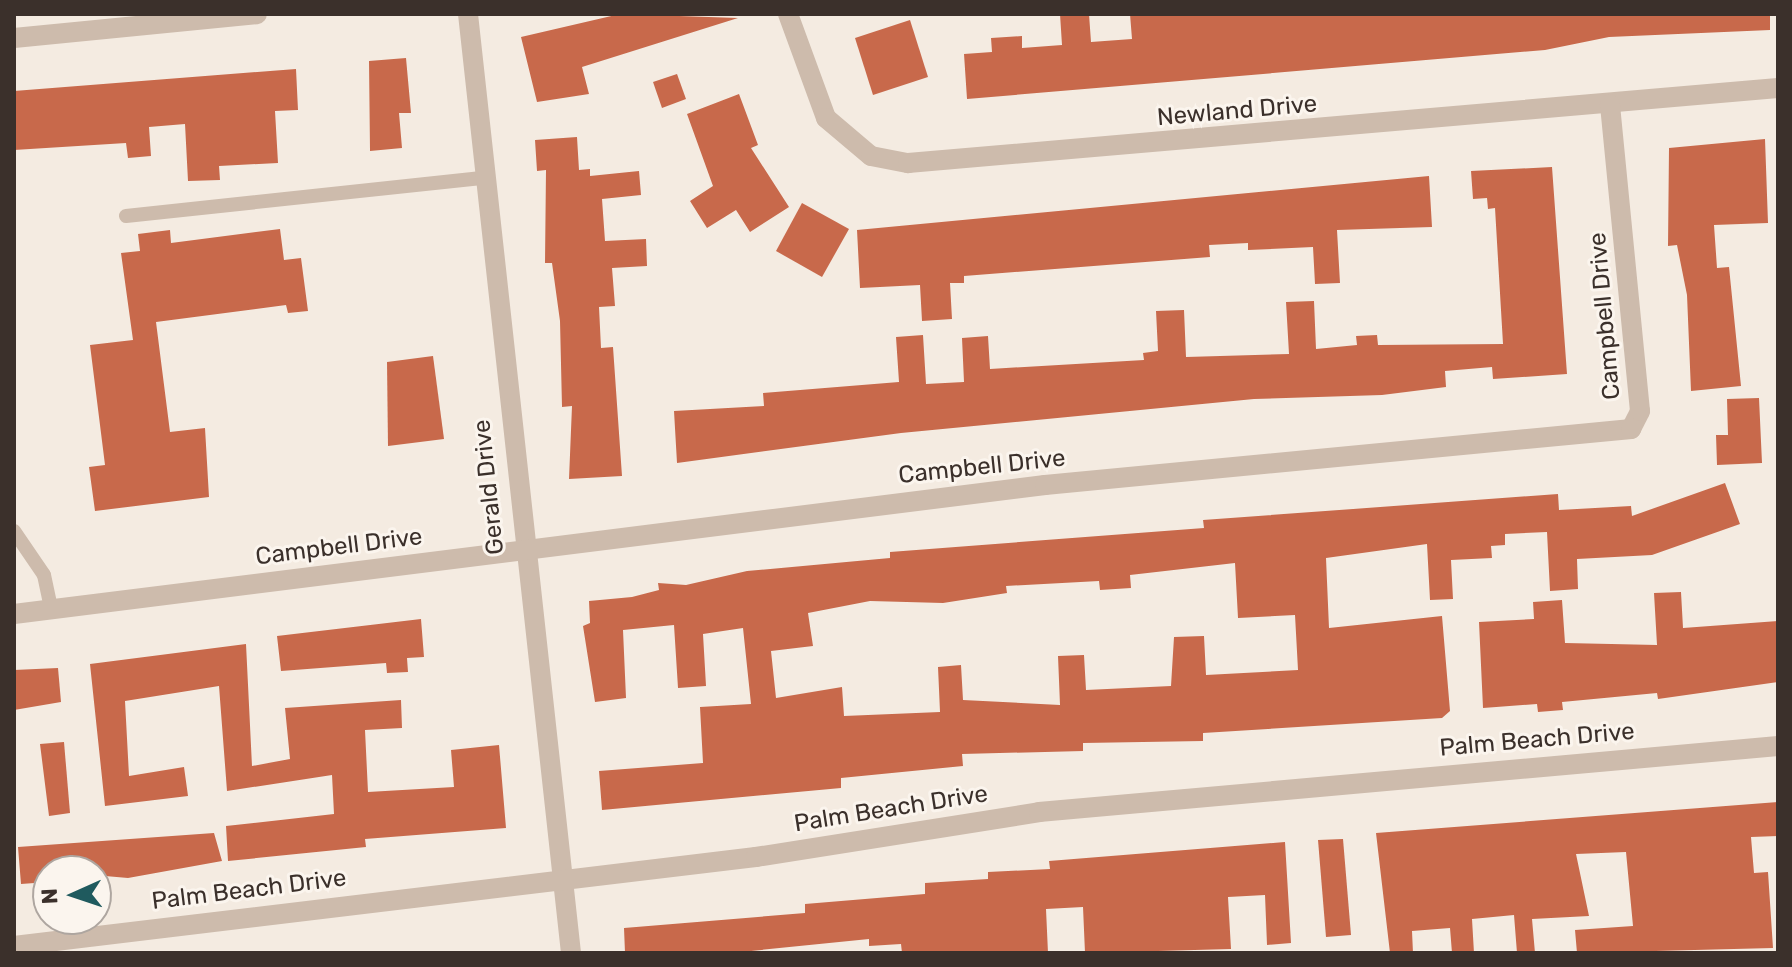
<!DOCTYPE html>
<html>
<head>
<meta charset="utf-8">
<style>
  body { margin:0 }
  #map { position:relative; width:1792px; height:967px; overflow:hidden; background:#f4ebe1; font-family:Rubik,sans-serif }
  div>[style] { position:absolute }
  .building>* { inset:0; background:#c8694b }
  .service>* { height:14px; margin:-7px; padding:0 7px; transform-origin:7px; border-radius:7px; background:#cdbbac }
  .minor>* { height:20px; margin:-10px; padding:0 10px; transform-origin:10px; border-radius:10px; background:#cdbbac }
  span { translate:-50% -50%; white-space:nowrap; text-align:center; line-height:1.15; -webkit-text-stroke:6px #fbf5ee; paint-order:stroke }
  .street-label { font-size:24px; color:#3b302b }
  .frame { position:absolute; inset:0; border:16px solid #3b302b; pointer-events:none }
  .north { position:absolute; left:32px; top:855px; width:80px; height:80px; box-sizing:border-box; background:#fbf5ee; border:2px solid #aea6a0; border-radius:50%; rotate:267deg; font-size:22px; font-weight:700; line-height:32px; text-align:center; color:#3b302b }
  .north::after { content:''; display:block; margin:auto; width:28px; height:36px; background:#1f5a5e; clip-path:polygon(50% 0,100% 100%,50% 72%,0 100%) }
</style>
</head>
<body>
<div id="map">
  <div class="building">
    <i style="clip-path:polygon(620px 14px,738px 18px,582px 67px,589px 94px,537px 102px,521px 37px)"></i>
    <i style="clip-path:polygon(1060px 14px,1089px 14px,1091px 42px,1132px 39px,1130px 14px,1770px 14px,1770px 30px,1609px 37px,1545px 50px,967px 99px,964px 54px,992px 52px,991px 38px,1022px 36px,1022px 48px,1062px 45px)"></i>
    <i style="clip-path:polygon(910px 20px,928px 77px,873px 95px,855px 38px)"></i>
    <i style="clip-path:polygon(406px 58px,411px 113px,399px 113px,402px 148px,370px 151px,369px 61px)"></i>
    <i style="clip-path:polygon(296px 69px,298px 110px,275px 111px,278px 163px,219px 166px,220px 180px,188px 181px,185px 124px,149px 127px,151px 156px,128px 158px,126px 143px,14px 150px,14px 91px)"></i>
    <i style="clip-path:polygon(677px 74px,686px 99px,662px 108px,653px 82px)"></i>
    <i style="clip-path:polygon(739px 94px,758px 145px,751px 148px,789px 207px,750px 232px,736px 210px,707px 228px,690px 201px,713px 186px,687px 114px)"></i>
    <i style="clip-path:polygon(577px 137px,579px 170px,590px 169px,590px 176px,639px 171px,641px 195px,602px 199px,605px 241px,646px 239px,647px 266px,612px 268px,615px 306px,599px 307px,601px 348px,613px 347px,622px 476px,569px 479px,572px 406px,562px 407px,560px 321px,552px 263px,545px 263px,546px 170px,537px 171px,535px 140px)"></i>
    <i style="clip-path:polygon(1765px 139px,1768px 223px,1714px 225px,1717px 268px,1729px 267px,1741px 386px,1691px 391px,1687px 295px,1677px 245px,1668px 246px,1669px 148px)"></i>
    <i style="clip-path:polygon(1552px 167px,1567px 374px,1493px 379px,1492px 367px,1445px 371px,1446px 387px,1382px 395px,1254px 399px,901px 433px,677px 463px,674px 411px,764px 406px,763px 393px,899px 382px,896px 337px,923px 335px,926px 384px,964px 382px,962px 338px,988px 336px,990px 369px,1144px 360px,1143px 353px,1158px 351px,1156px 311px,1184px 310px,1186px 357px,1289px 354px,1286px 302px,1314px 301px,1316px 349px,1357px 345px,1356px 336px,1377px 335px,1378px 345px,1503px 344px,1495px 208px,1488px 209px,1487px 198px,1473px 199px,1471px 171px)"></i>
    <i style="clip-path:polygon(1429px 176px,1432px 227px,1337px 230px,1340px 283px,1315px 284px,1313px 247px,1248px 250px,1248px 243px,1209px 245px,1210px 257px,964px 276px,964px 283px,950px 283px,952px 319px,922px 321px,920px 285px,860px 288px,857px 230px)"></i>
    <i style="clip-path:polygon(802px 203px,849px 229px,822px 277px,776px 251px)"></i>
    <i style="clip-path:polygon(280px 229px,284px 260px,301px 258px,308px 311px,288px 313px,286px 305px,156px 322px,170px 432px,205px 428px,209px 497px,95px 511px,89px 467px,105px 465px,90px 345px,133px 340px,121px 253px,140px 251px,138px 234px,170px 230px,171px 243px)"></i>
    <i style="clip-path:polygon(433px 356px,444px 439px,388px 446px,387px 362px)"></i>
    <i style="clip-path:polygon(1759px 398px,1762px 463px,1717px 465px,1716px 435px,1728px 435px,1727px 399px)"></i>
    <i style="clip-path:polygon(evenodd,1725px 483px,1740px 524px,1652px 555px,1577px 559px,1578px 589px,1550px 591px,1547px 532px,1505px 534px,1505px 545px,1491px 546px,1492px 558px,1451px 560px,1453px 599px,1430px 600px,1427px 544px,1326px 558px,1329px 628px,1442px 616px,1450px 711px,1442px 718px,1203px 733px,1203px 741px,1083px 743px,1083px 751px,962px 754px,963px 766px,841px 778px,841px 788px,602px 810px,599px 771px,703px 763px,700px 707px,751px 704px,743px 628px,703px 634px,706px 686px,678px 688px,674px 625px,623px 630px,626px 698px,595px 702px,583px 626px,590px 623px,589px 601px,632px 597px,659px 590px,658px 583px,686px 585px,747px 571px,890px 558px,890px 552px,1204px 528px,1203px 520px,1558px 494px,1559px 510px,1631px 506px,1632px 516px,1725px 483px,1235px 563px,1238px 618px,1295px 615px,1298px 670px,1206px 675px,1204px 636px,1174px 637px,1171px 686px,1086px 690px,1084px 655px,1058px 656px,1060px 705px,963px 700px,961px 665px,938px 667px,940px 712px,844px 716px,842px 687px,776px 698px,771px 651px,813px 646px,808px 613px,870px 601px,943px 603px,1007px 593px,1006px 586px,1099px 581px,1100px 590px,1131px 588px,1130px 575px,1235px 563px)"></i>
    <i style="clip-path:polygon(1681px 592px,1683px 628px,1778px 621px,1778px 682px,1658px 699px,1657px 693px,1562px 702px,1563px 710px,1538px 712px,1537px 704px,1483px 708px,1479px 622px,1534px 619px,1533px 602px,1562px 600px,1565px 643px,1657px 645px,1654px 593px)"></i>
    <i style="clip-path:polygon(421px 619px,424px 657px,407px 658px,408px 672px,387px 673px,386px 663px,281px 671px,277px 636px)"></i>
    <i style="clip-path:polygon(246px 644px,252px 766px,290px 759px,285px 708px,401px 700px,402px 728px,365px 730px,368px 792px,454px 787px,451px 750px,499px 745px,506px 828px,365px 839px,366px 847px,228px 861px,226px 826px,334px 814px,332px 775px,227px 791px,219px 686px,125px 701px,129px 776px,184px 767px,188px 796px,105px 806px,90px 664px)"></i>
    <i style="clip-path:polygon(58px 668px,61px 702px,14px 710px,14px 670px)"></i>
    <i style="clip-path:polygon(64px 742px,70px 813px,49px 816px,40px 744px)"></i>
    <i style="clip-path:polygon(1778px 802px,1778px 836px,1751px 837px,1754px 873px,1768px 872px,1773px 948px,1577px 953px,1575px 930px,1633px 926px,1626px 852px,1576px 854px,1589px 916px,1532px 919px,1535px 953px,1517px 953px,1514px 915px,1472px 919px,1474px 953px,1452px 953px,1450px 928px,1412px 931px,1413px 953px,1390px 953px,1376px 833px)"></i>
    <i style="clip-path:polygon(214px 833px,222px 861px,128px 878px,48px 871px,48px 882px,21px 884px,18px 847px)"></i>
    <i style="clip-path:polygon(1343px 839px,1351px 935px,1326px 937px,1318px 840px)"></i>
    <i style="clip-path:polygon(1285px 842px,1291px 943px,1267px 945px,1265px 895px,1228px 897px,1231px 949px,1085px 953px,1083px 907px,1046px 909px,1048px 953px,902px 953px,901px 944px,869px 946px,869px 939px,731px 953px,625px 953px,624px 928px,805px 913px,805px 904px,925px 894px,925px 883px,988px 879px,988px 872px,1050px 869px,1049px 861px)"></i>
  </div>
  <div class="service">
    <i style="left:126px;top:216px;width:360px;rotate:-6.1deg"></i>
    <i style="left:14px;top:531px;width:53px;rotate:55.7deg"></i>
    <i style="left:44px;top:575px;width:35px;rotate:78deg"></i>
  </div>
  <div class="minor">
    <i style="left:468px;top:14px;width:945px;rotate:83.74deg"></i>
    <i style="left:788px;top:14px;width:111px;rotate:69.9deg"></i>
    <i style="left:826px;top:118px;width:59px;rotate:40.2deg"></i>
    <i style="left:871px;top:156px;width:38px;rotate:11deg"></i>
    <i style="left:908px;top:163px;width:873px;rotate:-4.93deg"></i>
    <i style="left:14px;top:38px;width:244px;rotate:-5.6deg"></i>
    <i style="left:14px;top:614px;width:1039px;rotate:-7.13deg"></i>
    <i style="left:1045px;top:485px;width:589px;rotate:-5.46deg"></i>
    <i style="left:1631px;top:429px;width:20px;rotate:-63deg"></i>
    <i style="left:1640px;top:411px;width:308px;rotate:-95.6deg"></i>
    <i style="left:14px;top:946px;width:747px;rotate:-6.84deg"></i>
    <i style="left:756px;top:857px;width:287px;rotate:-9deg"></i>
    <i style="left:1039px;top:812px;width:742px;rotate:-5.1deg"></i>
  </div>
  <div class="street-label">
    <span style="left:1237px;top:111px;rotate:-5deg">Newland Drive</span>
    <span style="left:1605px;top:316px;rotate:-95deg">Campbell Drive</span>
    <span style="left:982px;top:467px;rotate:-6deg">Campbell Drive</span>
    <span style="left:489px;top:487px;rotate:-96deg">Gerald Drive</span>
    <span style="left:339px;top:547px;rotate:-7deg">Campbell Drive</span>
    <span style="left:1537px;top:740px;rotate:-5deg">Palm Beach Drive</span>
    <span style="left:891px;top:809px;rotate:-9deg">Palm Beach Drive</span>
    <span style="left:249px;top:890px;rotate:-7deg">Palm Beach Drive</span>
  </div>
  <div class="frame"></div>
  <div class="north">N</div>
</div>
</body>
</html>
